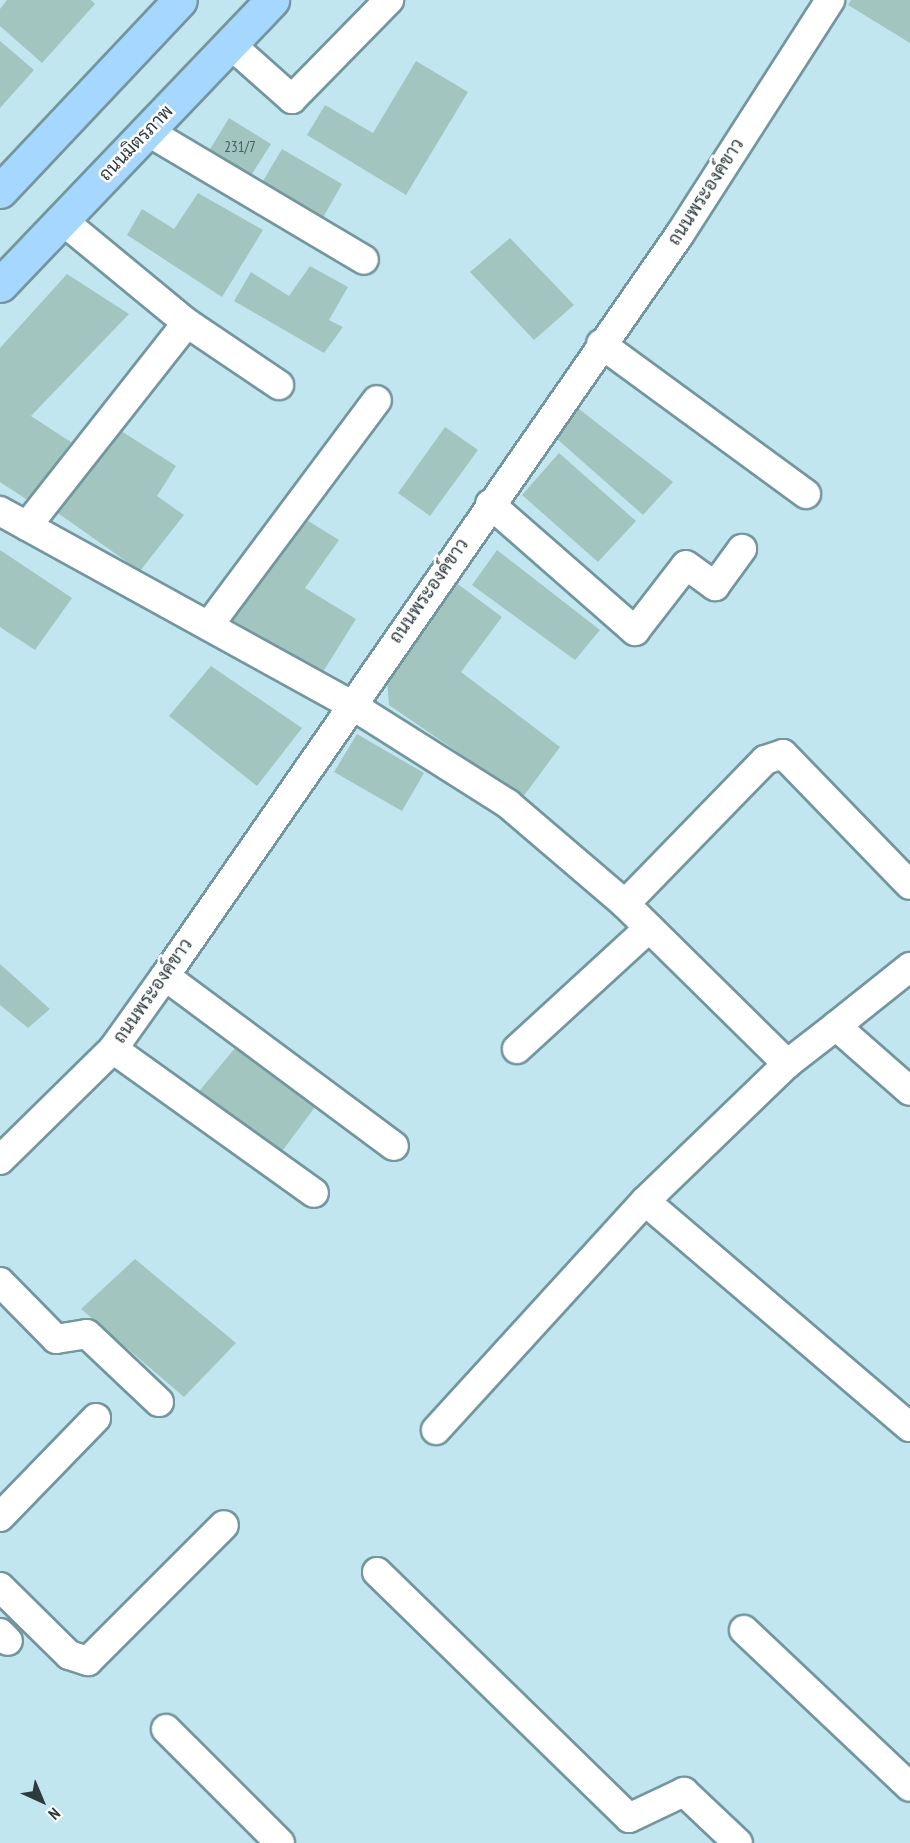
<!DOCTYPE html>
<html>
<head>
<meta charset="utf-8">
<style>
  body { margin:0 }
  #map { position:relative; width:910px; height:1843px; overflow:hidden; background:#c2e6ef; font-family:"PT Sans Narrow",Sarabun,sans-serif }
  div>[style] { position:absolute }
  .building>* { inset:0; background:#a2c6bf }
  .roads { filter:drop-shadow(2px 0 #74969e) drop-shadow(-2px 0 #74969e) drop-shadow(0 2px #74969e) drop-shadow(0 -2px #74969e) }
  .minor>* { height:28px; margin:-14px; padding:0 14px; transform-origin:14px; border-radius:14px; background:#fff }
  .major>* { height:33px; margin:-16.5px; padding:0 16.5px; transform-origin:16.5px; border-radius:16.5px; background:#a6d7ff }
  span { translate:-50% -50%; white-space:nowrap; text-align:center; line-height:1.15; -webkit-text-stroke:5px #fff; paint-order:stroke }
  .number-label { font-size:15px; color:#4a5e5f }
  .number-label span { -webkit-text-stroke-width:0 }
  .street-label { font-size:18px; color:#2d3b3f }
  .north { position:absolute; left:12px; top:1771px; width:60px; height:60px; -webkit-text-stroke:4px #fff; paint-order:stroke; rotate:136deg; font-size:16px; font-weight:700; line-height:24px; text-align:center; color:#2d3b3f }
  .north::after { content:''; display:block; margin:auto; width:21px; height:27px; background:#2d3b3f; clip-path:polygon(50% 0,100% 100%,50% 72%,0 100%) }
</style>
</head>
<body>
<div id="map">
  <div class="building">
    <i style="clip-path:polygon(7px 0,91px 0,95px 4px,42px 63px,0 26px,0 9px)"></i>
    <i style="clip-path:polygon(851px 0,910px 0,910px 43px,848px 5px)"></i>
    <i style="clip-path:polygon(0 41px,34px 70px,0 108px)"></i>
    <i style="clip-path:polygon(416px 61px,468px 92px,406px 195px,307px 135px,325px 105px,373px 133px)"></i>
    <i style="clip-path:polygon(229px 118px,271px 144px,250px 177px,209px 151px)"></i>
    <i style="clip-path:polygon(282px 149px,342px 184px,321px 221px,260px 186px)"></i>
    <i style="clip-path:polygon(198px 193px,263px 230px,222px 297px,127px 235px,142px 209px,174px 229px)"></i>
    <i style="clip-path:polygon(510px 238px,574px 305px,534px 340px,470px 272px)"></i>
    <i style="clip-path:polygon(310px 266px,348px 287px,329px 320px,343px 327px,324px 353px,234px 301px,251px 272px,289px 296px)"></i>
    <i style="clip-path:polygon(67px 274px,129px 314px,31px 416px,71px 442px,29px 501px,0 482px,0 348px)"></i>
    <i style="clip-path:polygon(579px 409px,673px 482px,643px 515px,556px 438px)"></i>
    <i style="clip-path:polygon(104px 420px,176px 466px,157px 496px,184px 515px,140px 571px,45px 504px)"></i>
    <i style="clip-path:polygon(445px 427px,478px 450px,430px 516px,398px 493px)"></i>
    <i style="clip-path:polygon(559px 453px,636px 521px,598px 562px,522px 495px)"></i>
    <i style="clip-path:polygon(305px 519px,339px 540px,305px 588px,356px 619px,321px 675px,229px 621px)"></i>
    <i style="clip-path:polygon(0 550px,72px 598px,35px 650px,0 627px)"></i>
    <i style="clip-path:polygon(497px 550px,600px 630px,575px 660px,472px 585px)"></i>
    <i style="clip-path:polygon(455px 582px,502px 617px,461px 672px,560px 747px,523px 797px,389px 705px,387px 679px)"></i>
    <i style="clip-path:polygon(211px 666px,302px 728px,257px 786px,169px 716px)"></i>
    <i style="clip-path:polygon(357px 734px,424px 773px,402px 811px,334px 772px)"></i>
    <i style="clip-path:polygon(0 964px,50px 1009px,28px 1028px,0 1005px)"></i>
    <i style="clip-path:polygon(240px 1042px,318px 1103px,277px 1158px,196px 1095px)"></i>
    <i style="clip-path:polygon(135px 1259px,236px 1343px,184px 1397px,81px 1309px)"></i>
  </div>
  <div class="roads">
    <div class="minor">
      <i style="left:230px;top:44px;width:83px;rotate:41.6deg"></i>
      <i style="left:292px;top:99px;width:139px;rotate:-45.6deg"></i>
      <i style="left:147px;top:131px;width:252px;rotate:30.7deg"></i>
      <i style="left:62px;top:220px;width:162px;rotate:39.5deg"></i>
      <i style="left:187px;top:323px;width:111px;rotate:34deg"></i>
      <i style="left:601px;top:344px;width:254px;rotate:36.2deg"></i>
      <i style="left:490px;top:504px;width:193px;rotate:41.2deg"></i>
      <i style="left:635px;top:631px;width:83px;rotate:-52.3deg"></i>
      <i style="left:686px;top:565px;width:36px;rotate:36deg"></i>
      <i style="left:715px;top:586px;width:46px;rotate:-53.9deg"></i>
      <i style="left:0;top:511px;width:400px;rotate:28.9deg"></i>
      <i style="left:350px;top:704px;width:187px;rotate:32.3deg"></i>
      <i style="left:508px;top:804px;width:154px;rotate:40.5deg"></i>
      <i style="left:625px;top:904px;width:228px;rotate:44.6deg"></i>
      <i style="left:787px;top:1064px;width:62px;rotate:-37.8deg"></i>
      <i style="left:836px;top:1026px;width:98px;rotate:41.3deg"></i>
      <i style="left:27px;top:526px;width:258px;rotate:-51.8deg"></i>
      <i style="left:210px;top:624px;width:279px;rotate:-53.3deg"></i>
      <i style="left:625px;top:904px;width:201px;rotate:-45.8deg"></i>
      <i style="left:765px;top:760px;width:19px;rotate:-18deg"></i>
      <i style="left:783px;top:754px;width:182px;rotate:45.9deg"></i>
      <i style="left:165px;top:976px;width:285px;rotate:36.6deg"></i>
      <i style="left:836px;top:1026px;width:95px;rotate:-38.6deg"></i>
      <i style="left:113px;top:1049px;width:247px;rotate:35.6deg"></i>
      <i style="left:517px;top:1049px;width:179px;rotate:-42.5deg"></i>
      <i style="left:787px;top:1064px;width:197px;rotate:136deg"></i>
      <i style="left:645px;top:1201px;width:348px;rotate:40.5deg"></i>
      <i style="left:0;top:1160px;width:158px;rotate:-44.5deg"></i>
      <i style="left:113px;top:1049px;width:90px;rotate:-54.5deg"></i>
      <i style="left:165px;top:976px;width:903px;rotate:-55.24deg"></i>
      <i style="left:680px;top:234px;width:278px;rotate:-57.3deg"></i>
      <i style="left:0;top:1282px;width:80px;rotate:45.5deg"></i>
      <i style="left:56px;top:1339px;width:31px;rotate:-9deg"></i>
      <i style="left:87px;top:1334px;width:99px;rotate:43.4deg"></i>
      <i style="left:436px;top:1430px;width:310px;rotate:-47.6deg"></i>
      <i style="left:0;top:1517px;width:138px;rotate:-45.9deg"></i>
      <i style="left:377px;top:1572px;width:352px;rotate:44.3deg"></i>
      <i style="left:629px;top:1818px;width:61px;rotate:-25.3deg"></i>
      <i style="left:684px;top:1792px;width:74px;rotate:43.4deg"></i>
      <i style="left:0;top:1587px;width:97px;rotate:44.6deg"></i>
      <i style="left:69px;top:1655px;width:20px;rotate:18deg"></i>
      <i style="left:88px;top:1661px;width:192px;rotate:-45deg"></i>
      <i style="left:744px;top:1630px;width:228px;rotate:43.4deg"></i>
      <i style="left:0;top:1633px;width:11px;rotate:45deg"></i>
      <i style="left:166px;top:1729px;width:161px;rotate:45deg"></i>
    </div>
    <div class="major">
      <i style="left:0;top:191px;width:262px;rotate:-46.7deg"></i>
      <i style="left:0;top:285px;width:394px;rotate:-46.3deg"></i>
    </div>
  </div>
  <div class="number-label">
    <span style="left:240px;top:147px">231/7</span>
  </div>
  <div class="street-label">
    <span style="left:136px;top:143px;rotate:-46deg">ถนนมิตรภาพ</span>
    <span style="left:706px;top:192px;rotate:-57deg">ถนนพระองค์ขาว</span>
    <span style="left:429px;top:591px;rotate:-55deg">ถนนพระองค์ขาว</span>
    <span style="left:153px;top:991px;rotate:-55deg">ถนนพระองค์ขาว</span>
  </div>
  <div class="north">N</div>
</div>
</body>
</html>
